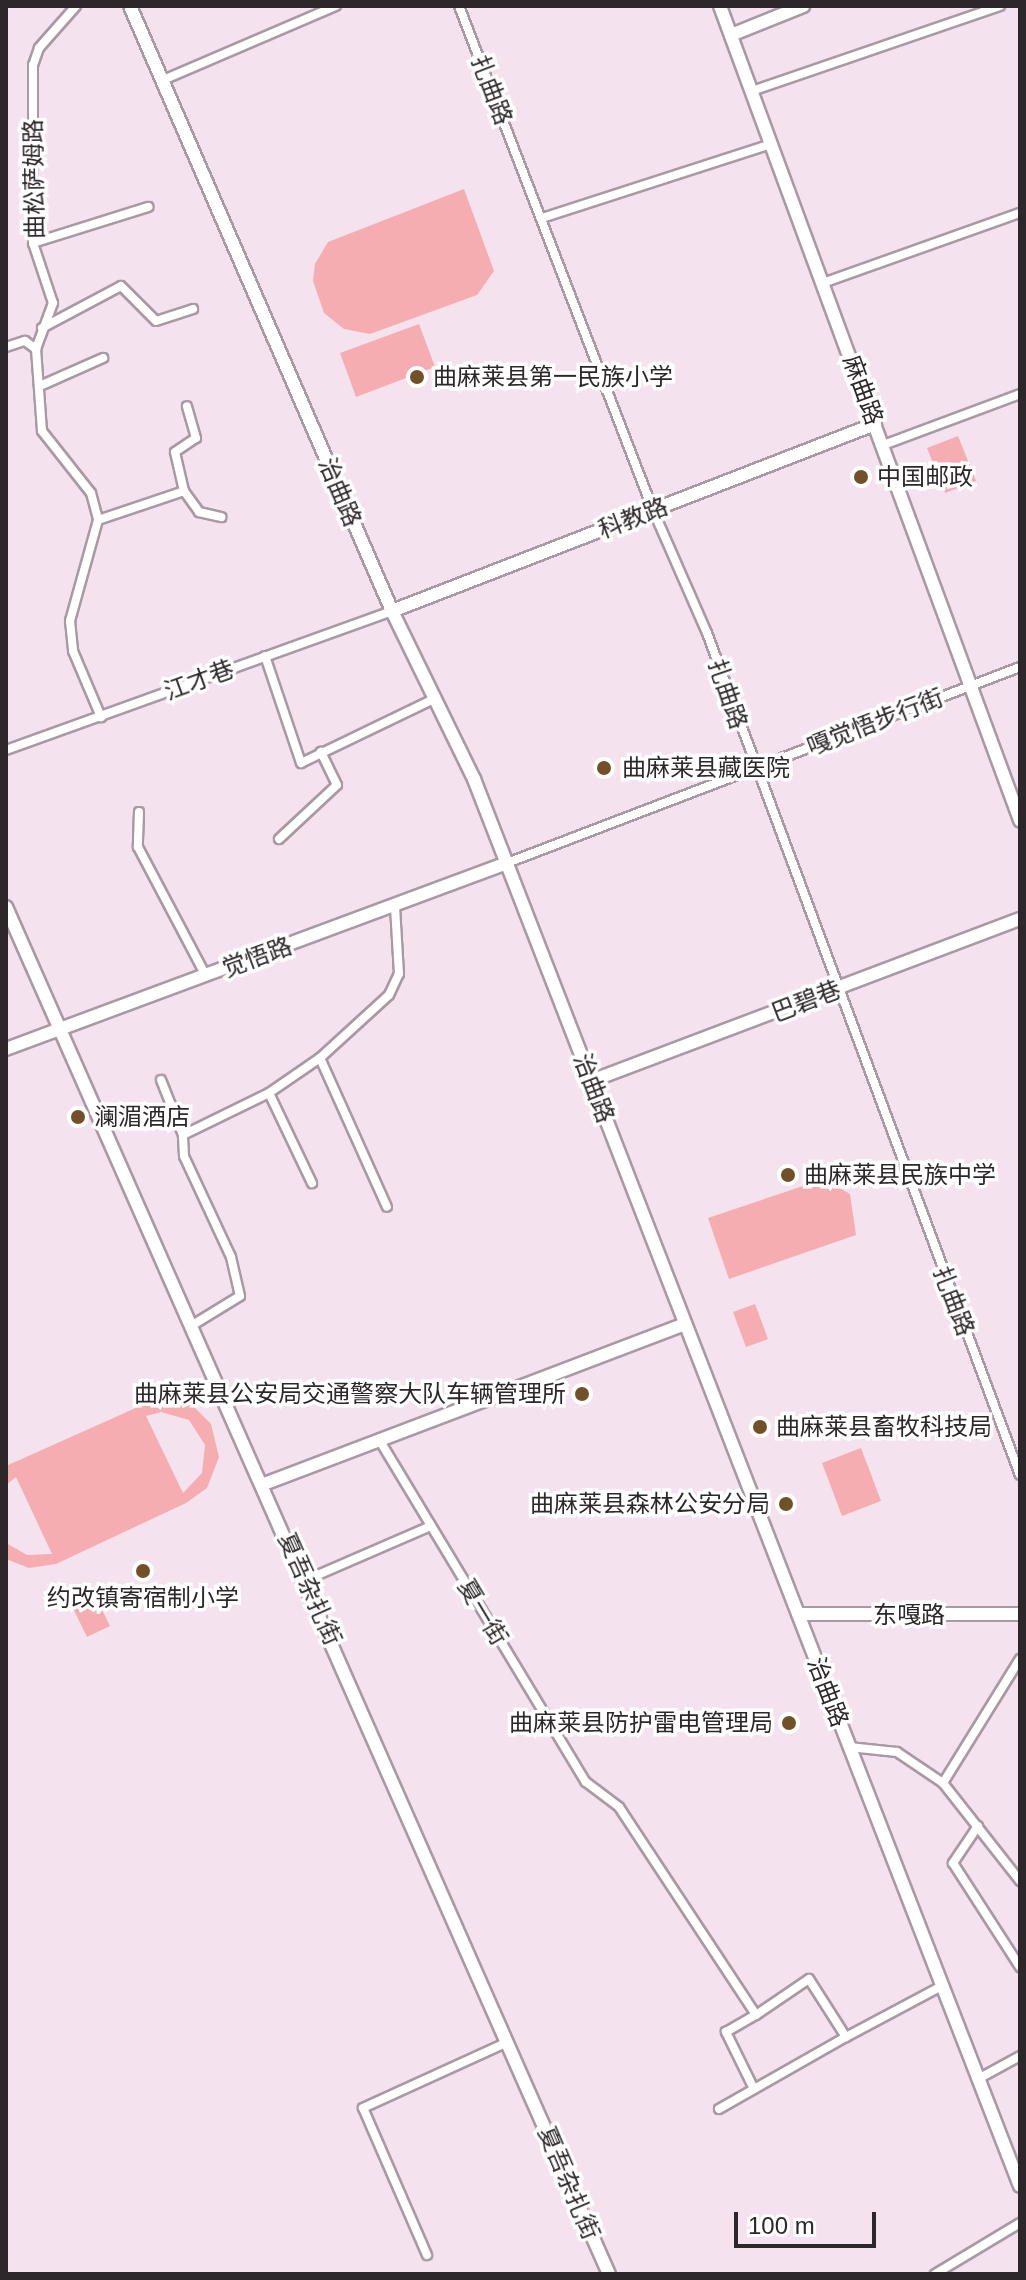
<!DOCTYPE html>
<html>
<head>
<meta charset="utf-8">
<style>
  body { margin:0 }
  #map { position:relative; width:1026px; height:2280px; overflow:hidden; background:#f4e2ee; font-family:Arial,"Noto Sans SC",sans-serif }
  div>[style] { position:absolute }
  .green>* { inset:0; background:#f5adb1 }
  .roads { filter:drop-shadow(2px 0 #a999a4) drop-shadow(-2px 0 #a999a4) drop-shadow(0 2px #a999a4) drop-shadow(0 -2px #a999a4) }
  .street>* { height:8px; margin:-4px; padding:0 4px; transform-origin:4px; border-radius:4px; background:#fff }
  .secondary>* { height:12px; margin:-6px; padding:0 6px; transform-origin:6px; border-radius:6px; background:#fff }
  .dots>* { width:22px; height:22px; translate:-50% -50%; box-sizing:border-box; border:4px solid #fff; border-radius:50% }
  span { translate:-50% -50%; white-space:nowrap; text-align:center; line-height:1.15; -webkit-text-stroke:7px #fff; paint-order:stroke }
  .street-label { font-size:24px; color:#2d262a }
  .poi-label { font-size:24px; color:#2d262a }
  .left { translate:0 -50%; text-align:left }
  .right { translate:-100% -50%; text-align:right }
  .frame { position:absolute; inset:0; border:8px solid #2d262a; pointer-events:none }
  .scale { position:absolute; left:734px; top:2212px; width:142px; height:36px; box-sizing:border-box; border:4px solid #2d262a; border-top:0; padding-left:10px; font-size:24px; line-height:28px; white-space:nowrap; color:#2d262a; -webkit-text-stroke:6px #fff; paint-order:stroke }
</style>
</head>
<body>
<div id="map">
  <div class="green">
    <i style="clip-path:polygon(464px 189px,494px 271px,477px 295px,370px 334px,344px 329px,324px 313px,313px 281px,315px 264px,328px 242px)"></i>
    <i style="clip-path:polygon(419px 324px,435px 367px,356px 397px,340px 353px)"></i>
    <i style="clip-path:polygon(958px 436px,976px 481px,945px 493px,927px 448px)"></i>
    <i style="clip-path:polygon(824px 1179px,850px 1194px,856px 1235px,729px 1279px,708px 1218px)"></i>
    <i style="clip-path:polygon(755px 1304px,768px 1339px,746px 1347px,733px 1312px)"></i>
    <i style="clip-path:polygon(evenodd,158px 1398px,192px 1405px,211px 1424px,219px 1457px,207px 1488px,186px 1503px,56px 1564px,29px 1568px,6px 1559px,6px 1543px,27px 1555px,52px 1554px,16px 1477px,6px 1485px,6px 1466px,158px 1398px,161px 1412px,189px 1420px,205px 1445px,202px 1473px,183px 1493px,146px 1416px,161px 1412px)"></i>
    <i style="clip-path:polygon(861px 1448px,881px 1501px,842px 1516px,822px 1463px)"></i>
    <i style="clip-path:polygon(91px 1587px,110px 1626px,87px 1637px,68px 1598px)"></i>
  </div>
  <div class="roads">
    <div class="street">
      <i style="left:76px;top:6px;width:56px;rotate:131.4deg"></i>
      <i style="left:39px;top:48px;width:18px;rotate:109deg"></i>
      <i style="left:33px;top:65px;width:178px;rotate:90deg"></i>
      <i style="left:33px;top:243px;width:63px;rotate:71.6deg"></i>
      <i style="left:53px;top:303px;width:49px;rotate:110.3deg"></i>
      <i style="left:36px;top:349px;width:82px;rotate:85.8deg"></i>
      <i style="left:42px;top:431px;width:79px;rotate:51.7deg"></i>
      <i style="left:91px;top:493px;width:28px;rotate:75deg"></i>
      <i style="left:98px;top:520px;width:105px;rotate:105.5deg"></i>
      <i style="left:70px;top:621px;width:30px;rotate:84deg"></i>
      <i style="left:73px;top:651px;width:72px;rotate:67deg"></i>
      <i style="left:459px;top:6px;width:540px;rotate:68.95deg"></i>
      <i style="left:653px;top:510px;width:134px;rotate:66.3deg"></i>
      <i style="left:707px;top:633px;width:898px;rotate:69.61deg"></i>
      <i style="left:163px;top:80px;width:188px;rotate:-23.2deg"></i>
      <i style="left:752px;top:91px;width:262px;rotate:-18.9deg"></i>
      <i style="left:542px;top:218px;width:241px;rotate:-17.9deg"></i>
      <i style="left:33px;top:243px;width:121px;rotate:-17.4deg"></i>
      <i style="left:823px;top:283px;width:209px;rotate:-19.6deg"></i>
      <i style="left:42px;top:328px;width:89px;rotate:-28deg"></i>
      <i style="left:121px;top:286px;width:49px;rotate:45deg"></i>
      <i style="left:156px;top:321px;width:39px;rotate:-18deg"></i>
      <i style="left:6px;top:347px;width:20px;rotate:-18deg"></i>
      <i style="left:25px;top:341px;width:14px;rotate:36deg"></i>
      <i style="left:42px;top:385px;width:67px;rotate:-23.9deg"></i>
      <i style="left:883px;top:445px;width:146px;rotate:-20.4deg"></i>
      <i style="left:184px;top:491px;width:26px;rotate:54deg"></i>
      <i style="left:199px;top:512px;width:23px;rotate:13deg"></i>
      <i style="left:98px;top:520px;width:91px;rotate:-18.6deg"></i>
      <i style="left:184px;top:491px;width:40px;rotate:-103deg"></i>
      <i style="left:175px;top:452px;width:25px;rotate:-34deg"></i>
      <i style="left:196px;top:438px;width:33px;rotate:-106deg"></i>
      <i style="left:265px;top:656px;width:113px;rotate:71.4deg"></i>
      <i style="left:301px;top:763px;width:150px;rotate:-25.7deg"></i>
      <i style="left:6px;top:750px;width:410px;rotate:-19.8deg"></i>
      <i style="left:139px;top:812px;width:35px;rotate:92deg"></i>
      <i style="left:138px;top:847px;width:146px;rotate:62.2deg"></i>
      <i style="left:279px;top:839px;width:79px;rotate:-43deg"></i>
      <i style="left:337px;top:785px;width:37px;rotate:-116deg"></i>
      <i style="left:507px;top:863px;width:549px;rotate:-20.91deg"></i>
      <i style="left:320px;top:1058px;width:163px;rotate:65.8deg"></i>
      <i style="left:161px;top:1080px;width:59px;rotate:68.2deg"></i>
      <i style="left:269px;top:1093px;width:100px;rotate:64.5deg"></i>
      <i style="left:191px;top:1326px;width:57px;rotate:-31.5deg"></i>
      <i style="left:240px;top:1296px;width:40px;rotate:-103deg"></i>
      <i style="left:231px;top:1257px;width:111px;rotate:-115deg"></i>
      <i style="left:184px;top:1156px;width:21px;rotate:-93deg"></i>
      <i style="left:183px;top:1135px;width:96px;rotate:-26deg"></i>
      <i style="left:269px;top:1093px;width:62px;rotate:-34.5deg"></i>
      <i style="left:320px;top:1058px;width:93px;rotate:-42.4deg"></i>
      <i style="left:389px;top:995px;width:23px;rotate:-65deg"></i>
      <i style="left:399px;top:974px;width:67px;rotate:-93.4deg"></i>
      <i style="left:380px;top:1441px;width:398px;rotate:58.9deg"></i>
      <i style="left:586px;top:1782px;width:41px;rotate:37.1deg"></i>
      <i style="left:619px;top:1807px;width:249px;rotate:56.6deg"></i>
      <i style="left:756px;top:2015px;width:64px;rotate:-34.2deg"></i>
      <i style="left:809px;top:1979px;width:69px;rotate:57.5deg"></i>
      <i style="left:846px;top:2037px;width:109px;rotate:-28deg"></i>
      <i style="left:306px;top:1580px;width:136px;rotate:-23.4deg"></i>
      <i style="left:849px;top:1747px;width:48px;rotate:5.9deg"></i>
      <i style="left:897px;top:1752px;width:55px;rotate:34deg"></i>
      <i style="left:943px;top:1783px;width:125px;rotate:51.8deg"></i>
      <i style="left:943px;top:1783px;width:146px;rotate:-58.2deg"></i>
      <i style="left:978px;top:1826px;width:45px;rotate:124deg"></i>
      <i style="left:953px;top:1863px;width:124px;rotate:57.2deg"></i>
      <i style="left:978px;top:2079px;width:48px;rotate:-28.7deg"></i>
      <i style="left:754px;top:2089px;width:64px;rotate:-116.2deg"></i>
      <i style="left:726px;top:2032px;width:34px;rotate:-30deg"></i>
      <i style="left:719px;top:2109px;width:146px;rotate:-29.6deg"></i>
      <i style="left:427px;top:2255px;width:160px;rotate:-113.5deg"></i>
      <i style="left:363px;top:2108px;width:159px;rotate:-24.5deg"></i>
      <i style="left:935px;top:2274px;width:99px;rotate:-31deg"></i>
    </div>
    <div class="secondary">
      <i style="left:130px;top:6px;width:659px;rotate:66.58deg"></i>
      <i style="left:392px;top:611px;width:187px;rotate:64deg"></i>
      <i style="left:474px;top:779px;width:1509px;rotate:68.79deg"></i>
      <i style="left:720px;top:6px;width:868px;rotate:69.77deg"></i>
      <i style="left:731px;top:35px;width:78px;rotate:-21.9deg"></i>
      <i style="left:392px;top:611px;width:518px;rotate:-21.16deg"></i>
      <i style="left:6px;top:907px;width:1494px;rotate:66.2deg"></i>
      <i style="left:6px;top:1049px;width:534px;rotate:-20.37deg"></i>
      <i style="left:591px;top:1081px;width:459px;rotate:-20.7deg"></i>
      <i style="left:264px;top:1484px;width:450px;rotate:-20.8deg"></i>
      <i style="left:798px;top:1614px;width:222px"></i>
    </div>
  </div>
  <div class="dots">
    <i style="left:417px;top:377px;background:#725128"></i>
    <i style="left:861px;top:477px;background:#725128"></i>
    <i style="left:604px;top:768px;background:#725128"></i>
    <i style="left:78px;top:1117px;background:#725128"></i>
    <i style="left:788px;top:1175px;background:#725128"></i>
    <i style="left:582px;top:1394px;background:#725128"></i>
    <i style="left:760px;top:1427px;background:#725128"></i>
    <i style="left:786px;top:1504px;background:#725128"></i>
    <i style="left:143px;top:1571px;background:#725128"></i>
    <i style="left:789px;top:1723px;background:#725128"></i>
  </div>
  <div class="street-label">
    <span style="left:492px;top:90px;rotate:69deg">扎曲路</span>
    <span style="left:34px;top:179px;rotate:-91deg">曲松萨姆路</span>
    <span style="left:863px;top:390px;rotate:70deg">麻曲路</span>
    <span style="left:340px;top:492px;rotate:67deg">治曲路</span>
    <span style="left:633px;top:518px;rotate:-21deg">科教路</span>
    <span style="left:199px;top:680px;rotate:-20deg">江才巷</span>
    <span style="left:728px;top:694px;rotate:71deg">扎曲路</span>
    <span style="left:875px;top:722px;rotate:-21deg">嘎觉悟步行街</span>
    <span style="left:257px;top:957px;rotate:-20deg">觉悟路</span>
    <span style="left:806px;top:1001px;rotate:-21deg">巴碧巷</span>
    <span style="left:594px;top:1088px;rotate:69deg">治曲路</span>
    <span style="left:954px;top:1301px;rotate:69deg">扎曲路</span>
    <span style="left:310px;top:1589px;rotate:66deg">夏吾杂扎街</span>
    <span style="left:483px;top:1612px;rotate:59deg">夏一街</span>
    <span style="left:909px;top:1615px">东嘎路</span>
    <span style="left:828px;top:1692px;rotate:69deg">治曲路</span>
    <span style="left:569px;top:2183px;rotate:67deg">夏吾杂扎街</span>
  </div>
  <div class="poi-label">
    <span class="left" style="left:433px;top:377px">曲麻莱县第一民族小学</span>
    <span class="left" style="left:877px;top:477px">中国邮政</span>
    <span class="left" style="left:622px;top:768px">曲麻莱县藏医院</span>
    <span class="left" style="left:94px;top:1117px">澜湄酒店</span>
    <span class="left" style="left:804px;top:1175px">曲麻莱县民族中学</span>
    <span class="right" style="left:566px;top:1394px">曲麻莱县公安局交通警察大队车辆管理所</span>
    <span class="left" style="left:776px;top:1427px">曲麻莱县畜牧科技局</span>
    <span class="right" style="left:770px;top:1504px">曲麻莱县森林公安分局</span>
    <span style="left:143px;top:1598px">约改镇寄宿制小学</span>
    <span class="right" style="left:773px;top:1723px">曲麻莱县防护雷电管理局</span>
  </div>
  <div class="frame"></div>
  <div class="scale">100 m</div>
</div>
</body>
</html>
